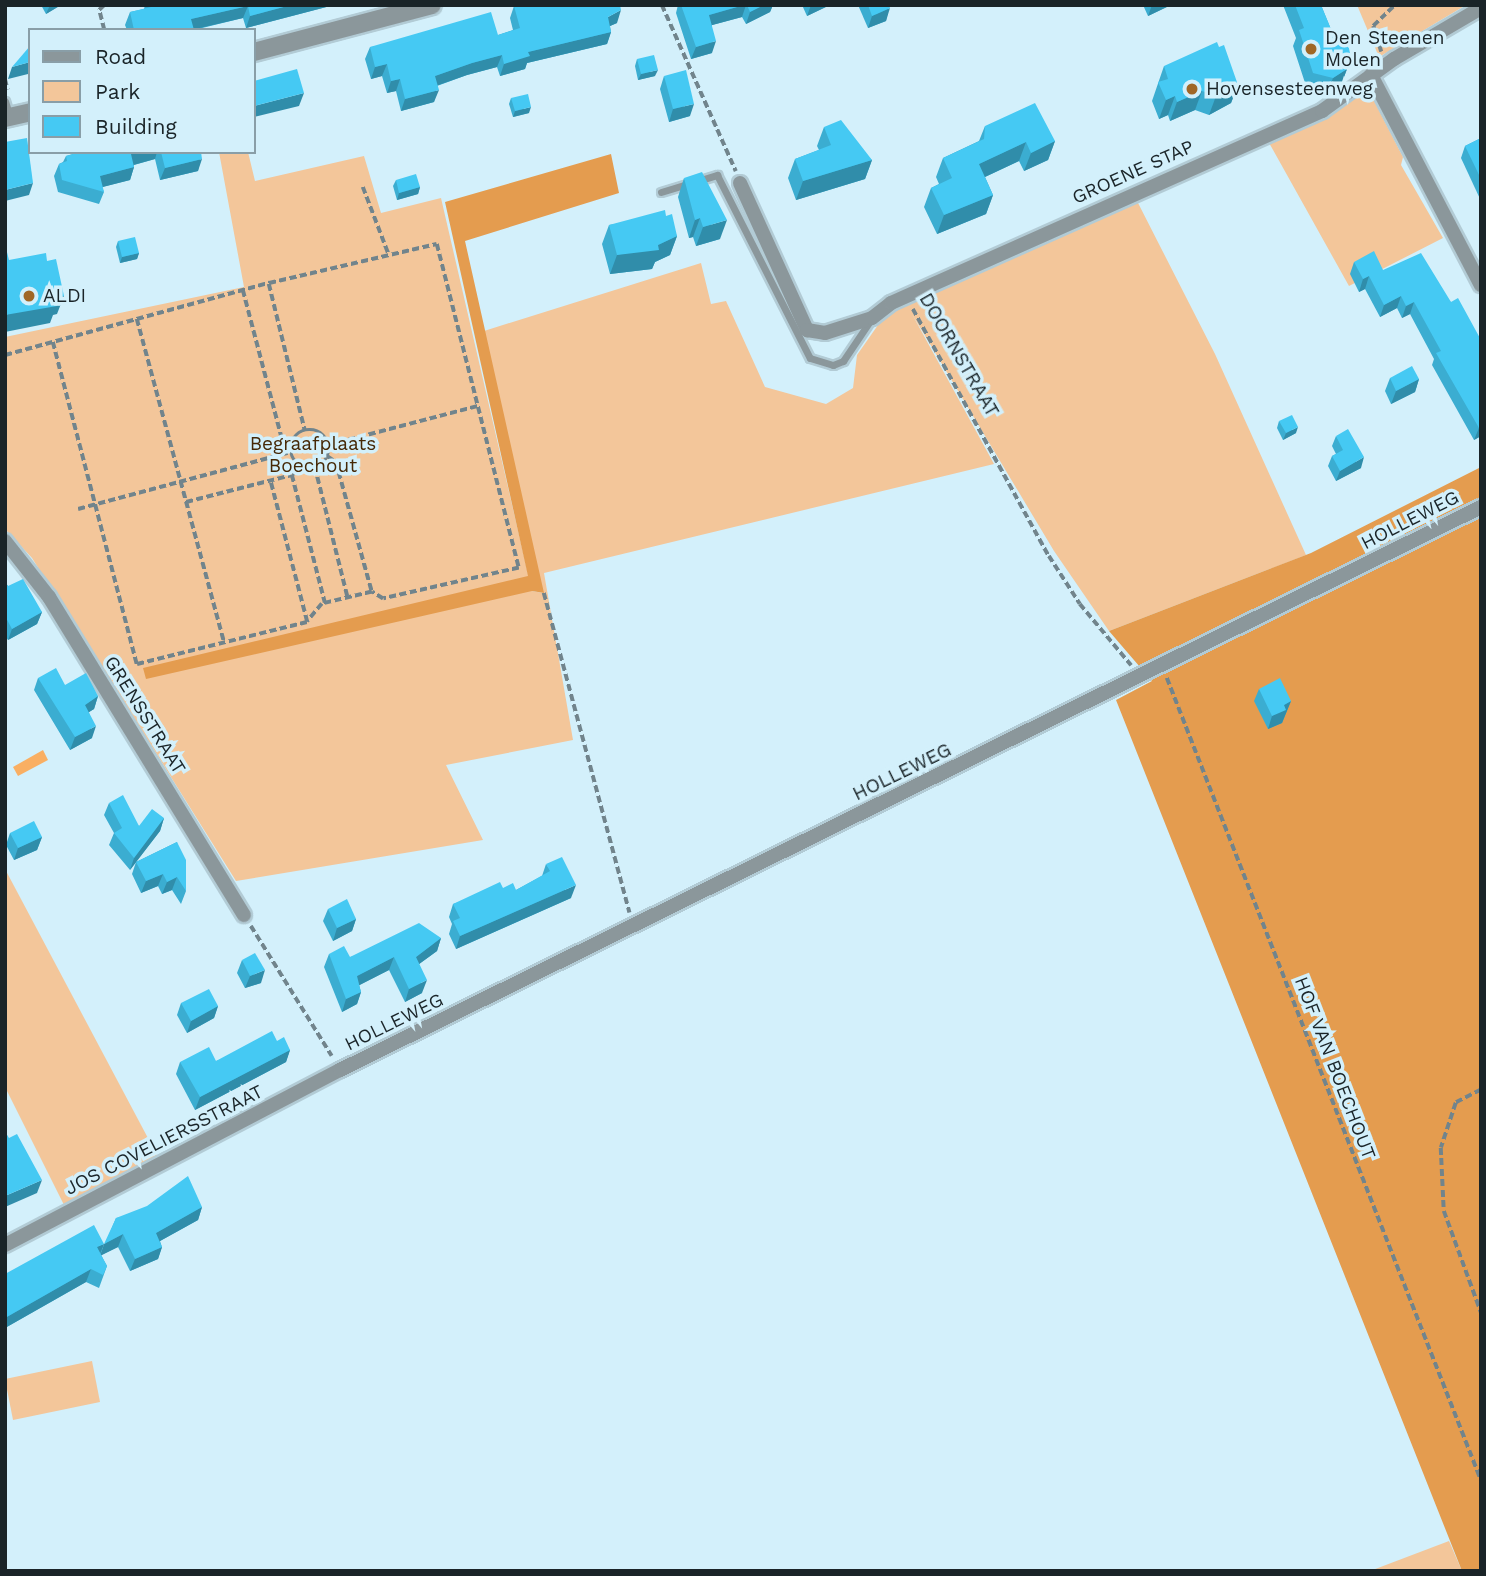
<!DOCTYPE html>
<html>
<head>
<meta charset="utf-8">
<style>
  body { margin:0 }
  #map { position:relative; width:1486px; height:1576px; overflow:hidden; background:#d3f0fb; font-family:"Work Sans",sans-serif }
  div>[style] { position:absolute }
  .green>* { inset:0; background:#f3c69a }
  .forest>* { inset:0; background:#e49c4f }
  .water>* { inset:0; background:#f9af63 }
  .path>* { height:3.5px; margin-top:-1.75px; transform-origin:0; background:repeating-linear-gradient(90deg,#71848c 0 7px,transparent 0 10.5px) }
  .path>.ring { margin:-1.75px; padding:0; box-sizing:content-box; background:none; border:3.5px solid #71848c; border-radius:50% }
  .roads { filter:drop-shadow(2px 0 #b2cbd5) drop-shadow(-2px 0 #b2cbd5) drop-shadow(0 2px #b2cbd5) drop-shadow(0 -2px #b2cbd5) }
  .service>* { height:7px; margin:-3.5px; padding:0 3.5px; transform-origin:3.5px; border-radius:3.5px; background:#8b979b }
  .minor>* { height:14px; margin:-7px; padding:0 7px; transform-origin:7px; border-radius:7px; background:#8b979b }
  .tertiary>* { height:18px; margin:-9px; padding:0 9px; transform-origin:9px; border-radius:9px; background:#8b979b }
  .wall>* { inset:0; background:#3badd1 }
  .shaded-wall>* { inset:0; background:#308daa }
  .building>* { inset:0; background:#45c9f3 }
  .dots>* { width:19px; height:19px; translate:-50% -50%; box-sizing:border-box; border:4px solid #d3f0fb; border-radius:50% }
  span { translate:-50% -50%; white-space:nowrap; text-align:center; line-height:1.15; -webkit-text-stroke:7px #d3f0fb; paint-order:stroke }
  .poi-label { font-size:19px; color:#1a2428 }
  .left { translate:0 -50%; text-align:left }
  .street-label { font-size:19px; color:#1a2428 }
  .park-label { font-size:19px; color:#452806 }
  .frame { position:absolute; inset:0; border:7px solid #1a2428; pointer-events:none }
  .legend { position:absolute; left:28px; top:28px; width:228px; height:126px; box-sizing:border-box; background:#d3f0fb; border:2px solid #899ea7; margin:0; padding:9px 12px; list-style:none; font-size:21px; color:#1a2428 }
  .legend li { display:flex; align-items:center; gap:14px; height:35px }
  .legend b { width:35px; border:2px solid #899ea7 }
</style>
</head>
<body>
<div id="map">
  <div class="green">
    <i style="clip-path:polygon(1357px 5px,1466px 5px,1379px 57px)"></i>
    <i style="clip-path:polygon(1358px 93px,1371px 95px,1403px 157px,1401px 165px,1443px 238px,1349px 286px,1268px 141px,1303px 128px)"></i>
    <i style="clip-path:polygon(219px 152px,248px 152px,255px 181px,364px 156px,381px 213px,441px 198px,532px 591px,543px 593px,484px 331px,701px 263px,711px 304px,726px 301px,765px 387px,826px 404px,853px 388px,857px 355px,885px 315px,1136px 199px,1215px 354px,1306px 555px,1109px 631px,1054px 551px,912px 314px,994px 464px,544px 573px,573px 740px,446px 765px,483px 840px,236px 881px,114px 686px,132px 682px,111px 684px,32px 558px,5px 529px,5px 337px,244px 287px)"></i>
    <i style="clip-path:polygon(5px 869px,158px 1157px,65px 1207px,5px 1087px)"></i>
    <i style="clip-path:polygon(92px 1361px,100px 1402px,13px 1420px,5px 1379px)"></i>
    <i style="clip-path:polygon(1449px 1541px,1462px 1571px,1370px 1571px)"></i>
  </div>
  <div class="forest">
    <i style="clip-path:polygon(611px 154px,619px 193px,465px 241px,544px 593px,532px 591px,146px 679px,143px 668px,528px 576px,445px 202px)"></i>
    <i style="clip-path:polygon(1481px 467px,1481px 1571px,1462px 1571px,1116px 700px,1152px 681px,1109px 631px,1311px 553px)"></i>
  </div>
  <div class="water">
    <i style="clip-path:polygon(43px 750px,48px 760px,18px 776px,13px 767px)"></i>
  </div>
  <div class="path">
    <i style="left:662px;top:5px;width:182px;rotate:66deg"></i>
    <i style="left:104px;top:30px;width:21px;rotate:-104deg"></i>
    <i style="left:99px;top:10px;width:7px;rotate:-45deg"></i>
    <i style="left:1381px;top:52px;width:27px;rotate:-107deg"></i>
    <i style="left:1373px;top:26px;width:30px;rotate:-44deg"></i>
    <i style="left:5px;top:79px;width:11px;rotate:75deg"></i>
    <i style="left:363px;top:187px;width:73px;rotate:69.1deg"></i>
    <i style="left:269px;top:284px;width:151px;rotate:76.2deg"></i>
    <i style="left:243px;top:290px;width:154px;rotate:75.3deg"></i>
    <i style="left:282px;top:439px;width:11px;rotate:27deg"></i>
    <i style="left:913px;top:309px;width:282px;rotate:61.2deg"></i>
    <i style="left:1049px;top:556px;width:57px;rotate:57.1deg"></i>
    <i style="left:1080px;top:604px;width:80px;rotate:50.1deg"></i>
    <i style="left:137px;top:319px;width:335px;rotate:74.9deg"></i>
    <i style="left:53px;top:342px;width:333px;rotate:75.4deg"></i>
    <i style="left:137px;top:664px;width:175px;rotate:-13.9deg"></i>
    <i style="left:307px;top:622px;width:147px;rotate:-104.6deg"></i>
    <i style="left:5px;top:355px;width:274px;rotate:-15.3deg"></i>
    <i style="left:269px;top:283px;width:172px;rotate:-13.1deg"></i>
    <i style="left:437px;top:244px;width:334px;rotate:75.8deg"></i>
    <i style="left:519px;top:568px;width:139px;rotate:167.2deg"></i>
    <i style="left:383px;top:599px;width:13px;rotate:-148deg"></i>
    <i style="left:372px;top:592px;width:51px;rotate:166.5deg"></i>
    <i style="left:322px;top:604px;width:23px;rotate:130deg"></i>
    <i class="ring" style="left:291px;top:430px;width:34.5px;height:34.5px"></i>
    <i style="left:328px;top:445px;width:155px;rotate:-14.6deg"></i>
    <i style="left:327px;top:456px;width:11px;rotate:34deg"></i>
    <i style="left:336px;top:462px;width:135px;rotate:74.5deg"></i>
    <i style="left:315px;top:467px;width:135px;rotate:75.9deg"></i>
    <i style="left:292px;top:475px;width:132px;rotate:75.5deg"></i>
    <i style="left:186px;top:502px;width:109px;rotate:-14.3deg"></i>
    <i style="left:292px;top:475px;width:13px;rotate:-51deg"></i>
    <i style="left:78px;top:509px;width:220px;rotate:-15deg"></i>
    <i style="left:544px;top:593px;width:331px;rotate:75deg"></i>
    <i style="left:1167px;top:678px;width:861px;rotate:68.62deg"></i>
    <i style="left:251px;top:926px;width:153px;rotate:58.1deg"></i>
    <i style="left:1481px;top:1090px;width:28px;rotate:153deg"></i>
    <i style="left:1456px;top:1103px;width:47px;rotate:108.4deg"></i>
    <i style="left:1441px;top:1148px;width:63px;rotate:87.3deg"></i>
    <i style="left:1444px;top:1211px;width:108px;rotate:69.9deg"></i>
  </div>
  <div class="roads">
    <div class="service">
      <i style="left:5px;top:101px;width:17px;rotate:73deg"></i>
      <i style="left:661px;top:192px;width:59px;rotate:-16.9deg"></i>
      <i style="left:717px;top:175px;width:205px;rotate:63.1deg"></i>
      <i style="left:810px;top:358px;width:24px;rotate:17deg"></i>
      <i style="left:833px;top:365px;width:11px;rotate:-22deg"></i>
      <i style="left:843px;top:361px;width:52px;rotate:-56deg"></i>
    </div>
    <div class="minor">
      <i style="left:1371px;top:75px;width:237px;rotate:62.4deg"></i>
      <i style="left:740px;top:183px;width:162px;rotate:65.5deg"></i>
      <i style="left:807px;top:330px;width:18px;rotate:9deg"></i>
      <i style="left:825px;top:333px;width:49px;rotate:-17.7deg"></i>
      <i style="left:872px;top:318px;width:24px;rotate:-38deg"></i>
      <i style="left:891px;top:303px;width:472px;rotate:-24deg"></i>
      <i style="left:1322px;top:111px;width:89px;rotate:-35.8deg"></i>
      <i style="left:1394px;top:59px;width:101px;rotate:-30.4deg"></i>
      <i style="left:5px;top:541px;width:71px;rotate:51.8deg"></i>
      <i style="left:49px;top:597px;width:373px;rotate:58.5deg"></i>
      <i style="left:5px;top:1245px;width:378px;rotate:-27.6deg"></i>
      <i style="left:340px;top:1070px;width:1272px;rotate:-26.26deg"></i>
    </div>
    <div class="tertiary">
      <i style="left:254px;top:52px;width:184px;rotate:-14.8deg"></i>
      <i style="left:5px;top:118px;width:26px;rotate:-13deg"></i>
    </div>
  </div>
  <div class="wall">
    <i style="clip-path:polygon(41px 5px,61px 5px,46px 14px)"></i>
    <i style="clip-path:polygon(145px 5px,334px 5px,246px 28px,243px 18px,194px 30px,127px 30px,125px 25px,130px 12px,144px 9px)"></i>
    <i style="clip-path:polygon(678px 5px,773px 5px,770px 12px,746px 24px,742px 17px,712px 25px,712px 53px,691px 59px,676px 13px)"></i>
    <i style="clip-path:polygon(802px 5px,830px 5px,807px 16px)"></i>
    <i style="clip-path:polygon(858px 5px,889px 5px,886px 21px,868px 28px)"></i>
    <i style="clip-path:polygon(1143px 5px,1171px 5px,1148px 16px)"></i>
    <i style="clip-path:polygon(1283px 5px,1321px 5px,1347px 69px,1341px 85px,1327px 94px,1307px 89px,1293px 46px,1296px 38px)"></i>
    <i style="clip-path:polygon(514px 6px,617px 23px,610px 26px,611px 32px,607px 44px,527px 63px,525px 69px,500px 76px,497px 67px,467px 75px,437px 86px,434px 102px,401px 111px,396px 91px,387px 93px,382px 76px,371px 79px,365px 59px,370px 47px,498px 35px,513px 30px,510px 18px)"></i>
    <i style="clip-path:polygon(637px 59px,655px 76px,638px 80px,635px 66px)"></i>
    <i style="clip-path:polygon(1164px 66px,1238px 85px,1231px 103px,1209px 115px,1195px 110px,1170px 121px,1168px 115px,1159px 119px,1152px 101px)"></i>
    <i style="clip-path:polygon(664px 76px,690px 116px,669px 122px,660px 89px)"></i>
    <i style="clip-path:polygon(511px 98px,529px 113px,513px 117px,509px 104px)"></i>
    <i style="clip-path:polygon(985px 126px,1055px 141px,1048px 160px,1024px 171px,1019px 161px,985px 177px,993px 195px,986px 214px,937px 234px,924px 207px,931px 188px,939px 184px,936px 177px,943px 158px,979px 141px)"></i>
    <i style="clip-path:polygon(824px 127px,872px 160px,865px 179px,796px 200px,788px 178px,795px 159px,819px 150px,817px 146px)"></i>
    <i style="clip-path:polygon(1481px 138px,1481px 201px,1461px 158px,1465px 146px)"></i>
    <i style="clip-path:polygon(80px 152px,201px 152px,198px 171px,160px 180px,155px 159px,134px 165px,134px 167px,130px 180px,102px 187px,104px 192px,99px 204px,58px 192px,54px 176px,59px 164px,63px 162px,66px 156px)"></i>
    <i style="clip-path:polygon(684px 178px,720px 239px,696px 246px,693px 237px,689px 238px,678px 197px)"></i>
    <i style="clip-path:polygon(396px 180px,420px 187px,418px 194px,397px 200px,393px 186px)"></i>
    <i style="clip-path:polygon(666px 216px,677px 236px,670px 255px,655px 262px,652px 269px,610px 274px,602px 244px,609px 225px)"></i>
    <i style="clip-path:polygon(118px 241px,139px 253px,137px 259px,120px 263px,116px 247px)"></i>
    <i style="clip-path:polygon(1354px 262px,1383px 270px,1451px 302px,1481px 340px,1481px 436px,1474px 440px,1432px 365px,1434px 359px,1410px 314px,1402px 318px,1397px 308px,1380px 317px,1365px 289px,1359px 292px,1350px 274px)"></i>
    <i style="clip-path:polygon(1390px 378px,1419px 379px,1415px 392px,1391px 404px,1385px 391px)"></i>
    <i style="clip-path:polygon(1279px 421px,1296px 433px,1283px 440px,1277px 428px)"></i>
    <i style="clip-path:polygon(1336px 436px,1361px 468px,1336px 481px,1328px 466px,1332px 456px,1336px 454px,1332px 446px)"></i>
    <i style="clip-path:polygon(5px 582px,8px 586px,42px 612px,37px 624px,8px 640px,5px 636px)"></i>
    <i style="clip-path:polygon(38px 678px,65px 685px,98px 696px,94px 709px,89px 712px,92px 738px,70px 750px,34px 690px)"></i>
    <i style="clip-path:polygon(1259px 689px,1291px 701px,1282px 723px,1268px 729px,1254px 701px)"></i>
    <i style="clip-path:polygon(109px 803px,139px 826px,164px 818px,160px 831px,136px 862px,177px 842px,186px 891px,181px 904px,172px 890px,162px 894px,158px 886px,141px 893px,132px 874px,136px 862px,130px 870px,109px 845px,114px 833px,104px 815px)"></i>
    <i style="clip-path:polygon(10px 833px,42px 837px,37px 850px,14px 860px,6px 845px)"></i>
    <i style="clip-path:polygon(546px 864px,571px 898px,456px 949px,449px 934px,452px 924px,449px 917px,453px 904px,503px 888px,516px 890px,542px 876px)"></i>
    <i style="clip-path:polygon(328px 909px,356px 919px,352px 931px,333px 941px,323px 921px)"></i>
    <i style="clip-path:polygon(441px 938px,437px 951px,419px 964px,422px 993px,405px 1002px,389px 970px,359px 985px,361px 992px,357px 1004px,342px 1012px,324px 967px,329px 954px,350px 957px)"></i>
    <i style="clip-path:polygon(242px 960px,261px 983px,245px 988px,237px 973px)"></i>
    <i style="clip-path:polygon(181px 1003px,218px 1006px,214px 1018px,187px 1033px,177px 1015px)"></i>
    <i style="clip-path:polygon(277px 1041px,290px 1050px,286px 1062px,195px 1110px,176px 1074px,180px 1062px,216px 1061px)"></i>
    <i style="clip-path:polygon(202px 1207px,198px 1220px,160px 1241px,162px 1247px,158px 1259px,130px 1271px,118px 1247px,101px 1255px,107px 1266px,99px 1288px,86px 1282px,5px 1328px,5px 1274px,104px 1244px,101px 1254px,116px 1218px)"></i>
  </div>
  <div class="shaded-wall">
    <i style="clip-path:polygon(50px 5px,61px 5px,46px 14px)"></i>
    <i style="clip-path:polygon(291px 5px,334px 5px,246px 28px,250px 16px)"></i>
    <i style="clip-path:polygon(744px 5px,746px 5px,742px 17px,705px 27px,709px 15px)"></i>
    <i style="clip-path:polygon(764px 5px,773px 5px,770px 12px,746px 24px,750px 12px)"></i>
    <i style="clip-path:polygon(811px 5px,830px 5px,807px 16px)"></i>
    <i style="clip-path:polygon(1152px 5px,1171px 5px,1148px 16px)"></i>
    <i style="clip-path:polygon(248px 6px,243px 18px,191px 30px,191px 19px)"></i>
    <i style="clip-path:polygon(890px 8px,886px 21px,868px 28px,872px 16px)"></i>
    <i style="clip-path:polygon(621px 10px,617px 23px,603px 29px,608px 17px)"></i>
    <i style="clip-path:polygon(611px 32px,607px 44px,527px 63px,525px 69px,500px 76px,504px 64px,528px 52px)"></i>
    <i style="clip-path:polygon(716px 41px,712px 53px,691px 59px,696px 47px)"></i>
    <i style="clip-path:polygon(502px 55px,497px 67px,467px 75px,430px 88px,435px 76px,472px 63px)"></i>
    <i style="clip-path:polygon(30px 62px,30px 69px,28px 74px,8px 79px,12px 67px)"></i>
    <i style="clip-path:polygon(387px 64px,382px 76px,371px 79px,375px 67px)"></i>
    <i style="clip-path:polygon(1347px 69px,1341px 85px,1327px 94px,1333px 78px)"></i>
    <i style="clip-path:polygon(658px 70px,655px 76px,638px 80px,641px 74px)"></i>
    <i style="clip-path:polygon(400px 79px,396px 91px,387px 93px,391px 81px)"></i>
    <i style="clip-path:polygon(1238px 85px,1231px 103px,1209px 115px,1216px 96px)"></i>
    <i style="clip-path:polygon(439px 90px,434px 102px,401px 111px,405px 99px)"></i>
    <i style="clip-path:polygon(1202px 91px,1195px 110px,1170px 121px,1177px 102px)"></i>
    <i style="clip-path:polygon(304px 93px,299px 106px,254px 117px,254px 106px)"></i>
    <i style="clip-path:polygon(1175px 96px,1168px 115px,1159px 119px,1166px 100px)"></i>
    <i style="clip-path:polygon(694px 104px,690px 116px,669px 122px,673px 109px)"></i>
    <i style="clip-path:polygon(531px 107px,529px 113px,513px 117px,515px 111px)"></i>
    <i style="clip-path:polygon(1055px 141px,1048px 160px,1024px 171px,1031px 153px)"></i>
    <i style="clip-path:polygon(1026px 142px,1019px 161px,972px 183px,979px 164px)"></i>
    <i style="clip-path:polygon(138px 152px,157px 152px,155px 159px,126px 167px,131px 154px)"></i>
    <i style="clip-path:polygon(202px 159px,198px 171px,160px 180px,165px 168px)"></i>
    <i style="clip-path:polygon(872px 160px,865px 179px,796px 200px,803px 181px)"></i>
    <i style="clip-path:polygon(134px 167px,130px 180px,95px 189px,100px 176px)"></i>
    <i style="clip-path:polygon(33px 183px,29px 195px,5px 201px,5px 190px)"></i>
    <i style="clip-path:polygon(420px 187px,418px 194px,397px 200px,399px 193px)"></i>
    <i style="clip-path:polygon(993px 195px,986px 214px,937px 234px,944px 215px)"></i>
    <i style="clip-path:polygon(700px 218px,693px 237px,689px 238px,695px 220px)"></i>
    <i style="clip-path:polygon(727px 220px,720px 239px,696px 246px,703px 227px)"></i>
    <i style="clip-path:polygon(677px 236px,670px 255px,655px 262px,652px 269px,610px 274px,617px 255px,658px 245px)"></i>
    <i style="clip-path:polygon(139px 253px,137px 259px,120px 263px,122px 257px)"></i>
    <i style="clip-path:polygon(1369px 276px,1365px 289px,1359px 292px,1363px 279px)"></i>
    <i style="clip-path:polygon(64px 296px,57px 314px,53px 315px,50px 323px,5px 332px,5px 315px)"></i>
    <i style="clip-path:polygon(1401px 296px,1397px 308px,1380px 317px,1384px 305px)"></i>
    <i style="clip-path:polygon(1414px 302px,1410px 314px,1402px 318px,1406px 306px)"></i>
    <i style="clip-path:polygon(1419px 379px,1415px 392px,1391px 404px,1396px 391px)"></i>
    <i style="clip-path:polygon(1298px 427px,1296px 433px,1283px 440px,1286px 433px)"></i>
    <i style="clip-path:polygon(1481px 427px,1481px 436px,1474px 440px,1479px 428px)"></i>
    <i style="clip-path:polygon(1364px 457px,1361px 468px,1336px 481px,1340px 471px)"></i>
    <i style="clip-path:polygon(42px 612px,37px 624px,8px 640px,12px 629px)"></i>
    <i style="clip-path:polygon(98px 696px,94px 709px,81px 717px,85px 705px)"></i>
    <i style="clip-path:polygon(1291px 701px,1282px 723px,1268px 729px,1272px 716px,1284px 705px)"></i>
    <i style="clip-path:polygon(96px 726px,92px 738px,70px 750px,75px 737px)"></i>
    <i style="clip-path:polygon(164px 818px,160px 831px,130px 870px,134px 858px)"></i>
    <i style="clip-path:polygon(42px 837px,37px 850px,14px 860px,18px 848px)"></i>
    <i style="clip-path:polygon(163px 874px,158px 886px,141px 893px,146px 881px)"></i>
    <i style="clip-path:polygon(177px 877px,172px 890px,162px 894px,167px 882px)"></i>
    <i style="clip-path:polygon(576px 885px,571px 898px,456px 949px,460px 936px)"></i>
    <i style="clip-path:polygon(356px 919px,352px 931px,333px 941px,337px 928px)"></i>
    <i style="clip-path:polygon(441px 938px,437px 951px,411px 970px,416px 957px)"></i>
    <i style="clip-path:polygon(394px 957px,389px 970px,352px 989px,357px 976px)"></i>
    <i style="clip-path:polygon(265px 970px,261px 983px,245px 988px,250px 976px)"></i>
    <i style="clip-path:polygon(427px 980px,422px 993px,405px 1002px,409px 989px)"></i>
    <i style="clip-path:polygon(361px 992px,357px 1004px,342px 1012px,346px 999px)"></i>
    <i style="clip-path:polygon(218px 1006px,214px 1018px,187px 1033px,191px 1021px)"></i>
    <i style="clip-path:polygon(290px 1050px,286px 1062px,195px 1110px,200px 1097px)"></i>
    <i style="clip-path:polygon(42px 1180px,37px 1193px,5px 1207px,5px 1196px)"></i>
    <i style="clip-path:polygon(202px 1207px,198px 1220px,151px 1246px,156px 1233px)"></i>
    <i style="clip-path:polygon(123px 1234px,118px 1247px,100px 1256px,104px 1244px)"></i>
    <i style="clip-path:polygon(104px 1244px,99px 1256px,97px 1247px)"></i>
    <i style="clip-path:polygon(162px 1247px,158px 1259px,130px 1271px,135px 1259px)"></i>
    <i style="clip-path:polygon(91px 1269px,86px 1282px,5px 1328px,5px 1318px)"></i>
  </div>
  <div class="building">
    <i style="clip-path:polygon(151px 5px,291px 5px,250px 16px,248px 6px,191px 19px,194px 30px,134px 30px,130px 12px,151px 7px)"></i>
    <i style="clip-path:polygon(516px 5px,620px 5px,621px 10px,608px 17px,611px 32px,528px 52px,530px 56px,504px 64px,502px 55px,472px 63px,435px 76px,439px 90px,405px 99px,400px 79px,391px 81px,387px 64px,375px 67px,370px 47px,491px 12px,498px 35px,520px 28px,514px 6px)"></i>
    <i style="clip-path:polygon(681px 5px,744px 5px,709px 15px,716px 41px,696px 47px)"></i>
    <i style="clip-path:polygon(747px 5px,764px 5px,750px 12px)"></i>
    <i style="clip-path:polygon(868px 5px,889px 5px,890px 8px,872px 16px)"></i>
    <i style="clip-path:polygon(1295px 5px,1321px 5px,1331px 29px,1336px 36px,1347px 39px,1351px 58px,1347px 69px,1333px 78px,1313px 73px,1299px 30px,1304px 28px)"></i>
    <i style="clip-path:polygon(1217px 42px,1219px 47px,1224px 45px,1238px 85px,1216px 96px,1202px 91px,1177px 102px,1175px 96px,1166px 100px,1158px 82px,1168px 79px,1164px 66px)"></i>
    <i style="clip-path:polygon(30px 46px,30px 62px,12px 67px)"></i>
    <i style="clip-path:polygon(654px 55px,658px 70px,641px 74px,637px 59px)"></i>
    <i style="clip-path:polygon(297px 69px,304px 93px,254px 106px,254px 81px)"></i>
    <i style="clip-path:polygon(686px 70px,694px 104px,673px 109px,664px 76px)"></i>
    <i style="clip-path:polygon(528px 94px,531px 107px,515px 111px,511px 98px)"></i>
    <i style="clip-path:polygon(1035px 103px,1055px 141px,1031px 153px,1026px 142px,979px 164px,993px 195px,944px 215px,931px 188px,952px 178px,943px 158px,984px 139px,985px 126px)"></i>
    <i style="clip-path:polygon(841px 120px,872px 160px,803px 181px,795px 159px,831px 145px,824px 127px)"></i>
    <i style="clip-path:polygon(27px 138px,33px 183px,5px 190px,5px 142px)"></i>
    <i style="clip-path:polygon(1481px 138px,1481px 179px,1465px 146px)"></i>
    <i style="clip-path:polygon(80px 152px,138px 152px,131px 154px,134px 167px,100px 176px,104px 192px,62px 180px,59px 164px,67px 161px,66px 156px)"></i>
    <i style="clip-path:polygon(161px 152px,201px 152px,202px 159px,165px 168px)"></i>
    <i style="clip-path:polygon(702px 172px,727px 220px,703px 227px,700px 218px,695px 220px,684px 178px)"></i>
    <i style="clip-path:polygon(416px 174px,420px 187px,399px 193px,396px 180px)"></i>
    <i style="clip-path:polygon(665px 210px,666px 216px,672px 214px,677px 236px,658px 245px,659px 250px,617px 255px,609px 225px)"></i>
    <i style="clip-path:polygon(135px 237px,139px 253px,122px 257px,118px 241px)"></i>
    <i style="clip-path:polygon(5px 244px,9px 260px,46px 253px,47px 261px,56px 259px,64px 296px,55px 298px,57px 306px,5px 315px)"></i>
    <i style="clip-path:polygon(1374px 251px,1383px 270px,1421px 253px,1451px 302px,1458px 298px,1481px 340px,1481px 427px,1479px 428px,1436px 353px,1441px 351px,1414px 302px,1406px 306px,1401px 296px,1384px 305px,1369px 276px,1363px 279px,1354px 262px)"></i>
    <i style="clip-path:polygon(1412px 366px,1419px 379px,1396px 391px,1390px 378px)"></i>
    <i style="clip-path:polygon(1292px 415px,1298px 427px,1286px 433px,1279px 421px)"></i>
    <i style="clip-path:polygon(1348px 429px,1364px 457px,1340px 471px,1332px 456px,1343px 450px,1336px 436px)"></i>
    <i style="clip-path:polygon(23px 579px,42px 612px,12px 629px,5px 616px,5px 582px,8px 586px)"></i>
    <i style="clip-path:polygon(56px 668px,65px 685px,86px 673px,98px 696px,85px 705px,96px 726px,75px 737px,38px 678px)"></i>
    <i style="clip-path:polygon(1280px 678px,1291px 701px,1284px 705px,1286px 710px,1272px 716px,1259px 689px)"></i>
    <i style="clip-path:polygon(123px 795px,139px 826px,152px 809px,164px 818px,134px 858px,114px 833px,122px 828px,109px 803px)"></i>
    <i style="clip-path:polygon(34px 821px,42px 837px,18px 848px,10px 833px)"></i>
    <i style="clip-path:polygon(177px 842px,186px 860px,186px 891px,177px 877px,167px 882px,163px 874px,146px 881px,136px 862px)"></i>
    <i style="clip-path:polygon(562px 857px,576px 885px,460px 936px,453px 921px,460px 918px,453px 904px,500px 882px,503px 888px,513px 883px,516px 890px,550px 871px,546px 864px)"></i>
    <i style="clip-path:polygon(347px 899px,356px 919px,337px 928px,328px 909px)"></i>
    <i style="clip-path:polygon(419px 923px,441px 938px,416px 957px,427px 980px,409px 989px,394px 957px,357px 976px,361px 992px,346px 999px,329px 954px,344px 946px,350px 957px)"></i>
    <i style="clip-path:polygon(255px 953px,265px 970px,250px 976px,242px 960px)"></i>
    <i style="clip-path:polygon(209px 989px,218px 1006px,191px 1021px,181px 1003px)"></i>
    <i style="clip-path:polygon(272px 1031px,277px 1041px,284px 1037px,290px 1050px,200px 1097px,180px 1062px,209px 1047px,216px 1061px)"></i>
    <i style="clip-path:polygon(6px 1133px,9px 1138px,17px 1134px,42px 1180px,5px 1196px,5px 1134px)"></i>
    <i style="clip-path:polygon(188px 1176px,202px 1207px,156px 1233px,162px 1247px,135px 1259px,123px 1234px,104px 1244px,116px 1218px,147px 1206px)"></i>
    <i style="clip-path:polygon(94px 1225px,104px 1244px,97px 1247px,107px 1266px,103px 1275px,91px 1269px,5px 1318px,5px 1274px)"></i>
  </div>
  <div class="dots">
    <i style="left:1311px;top:49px;background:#a06726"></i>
    <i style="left:1192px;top:89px;background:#a06726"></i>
    <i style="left:29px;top:296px;background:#a06726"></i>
  </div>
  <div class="poi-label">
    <span class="left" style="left:1325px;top:49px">Den Steenen<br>Molen</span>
    <span class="left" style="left:1206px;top:89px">Hovensesteenweg</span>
    <span class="left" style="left:43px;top:296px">ALDI</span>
  </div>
  <div class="street-label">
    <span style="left:1133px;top:172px;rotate:-24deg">GROENE STAP</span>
    <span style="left:959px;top:355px;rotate:60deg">DOORNSTRAAT</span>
    <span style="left:1410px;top:520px;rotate:-27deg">HOLLEWEG</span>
    <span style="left:145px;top:715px;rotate:58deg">GRENSSTRAAT</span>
    <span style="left:902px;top:772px;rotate:-26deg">HOLLEWEG</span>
    <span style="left:394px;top:1022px;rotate:-26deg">HOLLEWEG</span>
    <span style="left:1335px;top:1068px;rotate:69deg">HOF VAN BOECHOUT</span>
    <span style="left:164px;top:1140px;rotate:-27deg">JOS COVELIERSSTRAAT</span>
  </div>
  <div class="park-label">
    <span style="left:313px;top:455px">Begraafplaats<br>Boechout</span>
  </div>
  <div class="frame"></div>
  <ul class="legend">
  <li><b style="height:9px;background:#8b979b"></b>Road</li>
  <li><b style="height:19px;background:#f3c69a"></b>Park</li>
  <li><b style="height:19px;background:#45c9f3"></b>Building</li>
  </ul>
</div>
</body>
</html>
